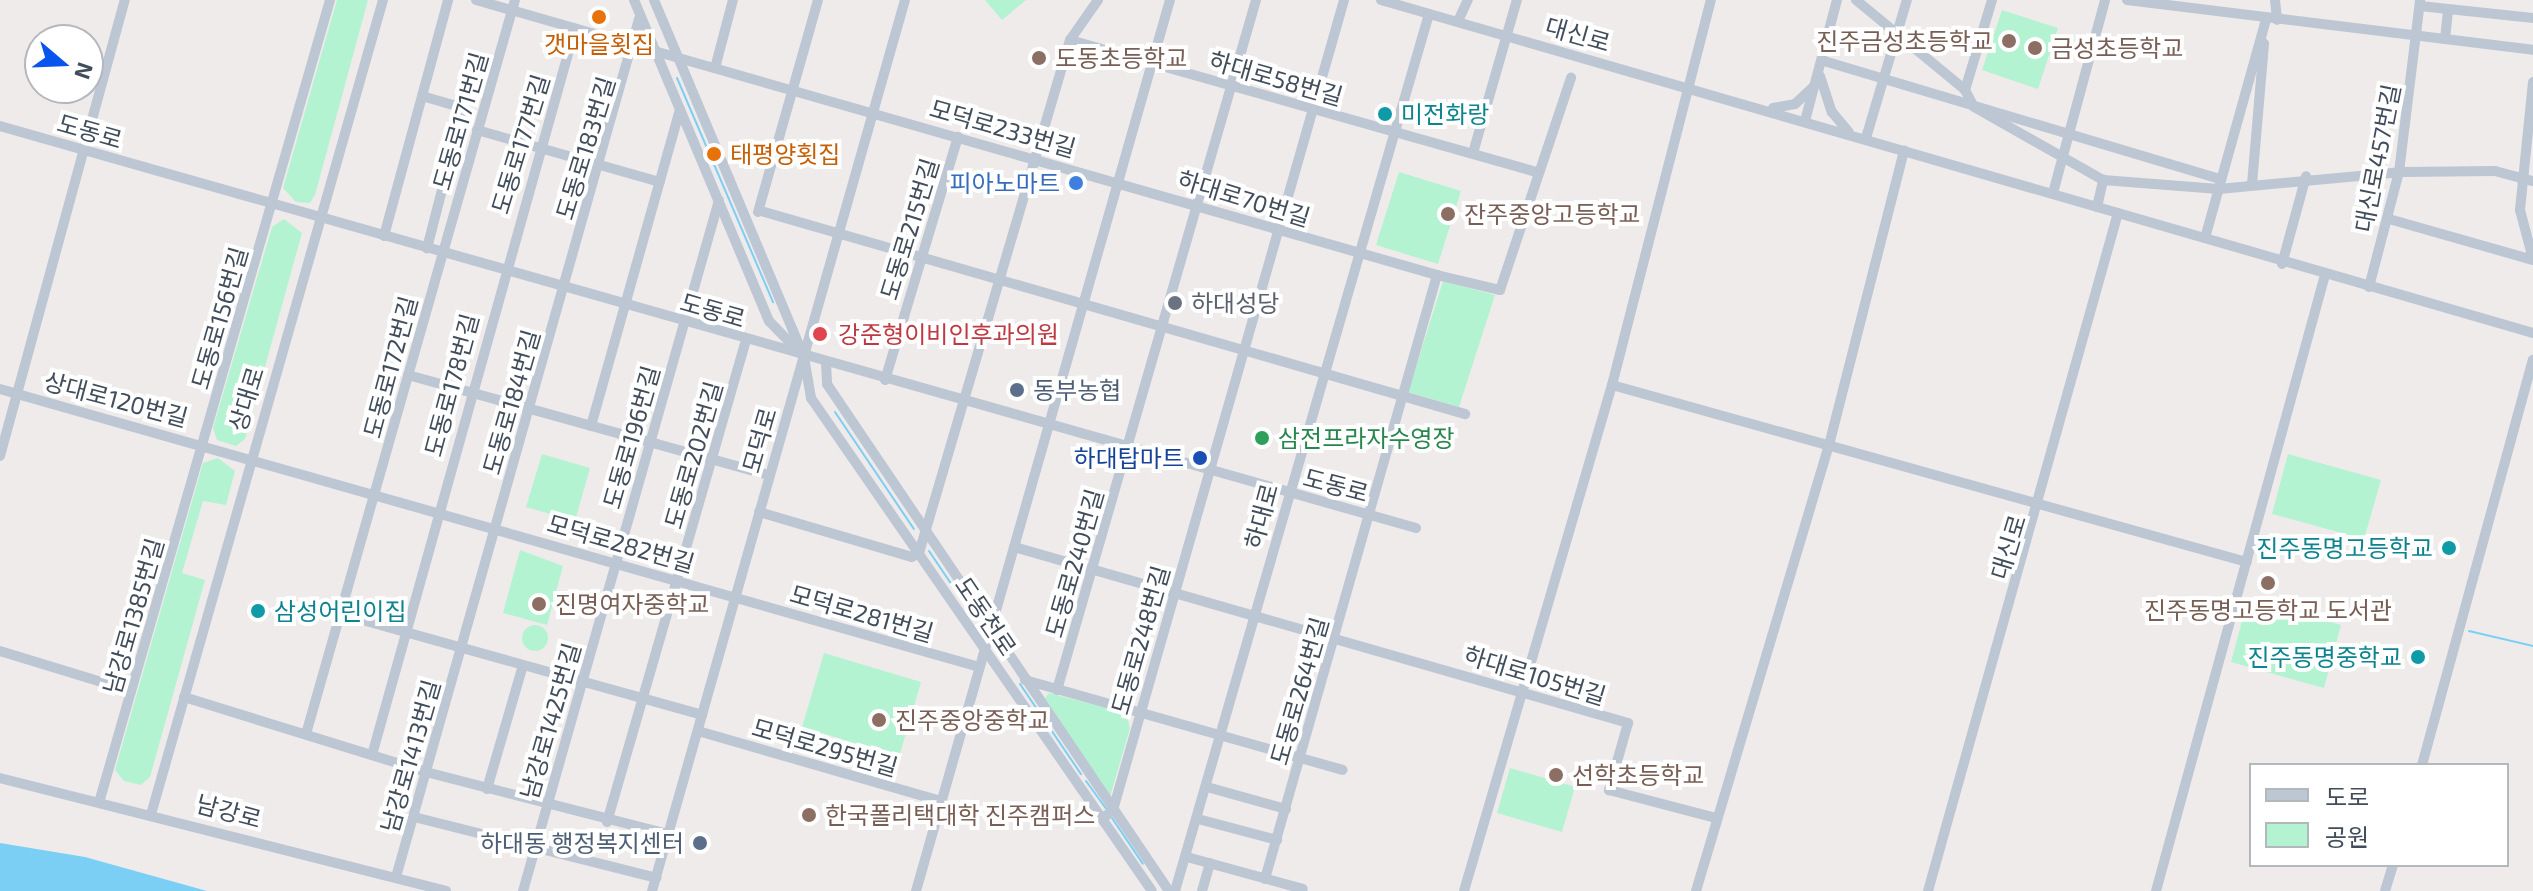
<!DOCTYPE html>
<html>
<head>
<meta charset="utf-8">
<style>
  body { margin:0 }
  #map { position:relative; width:2533px; height:891px; overflow:hidden; background:#efebeb; font-family:"Exo 2","Noto Sans KR",sans-serif }
  div>[style] { position:absolute }
  .green>* { inset:0; background:#b3f3d2 }
  .round { border-radius:50% }
  .water>* { inset:0; background:#7ccff4 }
  .stream>* { height:2px; margin:-1px; padding:0 1px; transform-origin:1px; border-radius:1px; background:#7ccff4 }
  .minor>* { height:10px; margin:-5px; padding:0 5px; transform-origin:5px; border-radius:5px; background:#bdc6d3 }
  .dots>* { width:22px; height:22px; translate:-50% -50%; box-sizing:border-box; border:4px solid #fff; border-radius:50% }
  span { translate:-50% -50%; white-space:nowrap; text-align:center; line-height:1.15; -webkit-text-stroke:8px #fff; paint-order:stroke }
  .street-label { font-size:24px; color:#424d5b }
  .education-label { font-size:24px; color:#785e54 }
  .right { translate:-100% -50%; text-align:right }
  .left { translate:0 -50%; text-align:left }
  .food-label { font-size:24px; color:#c56008 }
  .culture-label { font-size:24px; color:#0d838f }
  .shop-label { font-size:24px; color:#366cbe }
  .worship-label { font-size:24px; color:#5b616d }
  .health-label { font-size:24px; color:#be3a42 }
  .service-label { font-size:24px; color:#4e5e75 }
  .leisure-label { font-size:24px; color:#27864d }
  .transit-label { font-size:24px; color:#164399 }
  .legend { position:absolute; left:2249px; top:763px; width:260px; height:104px; box-sizing:border-box; background:#fff; border:2px solid #b3b8bd; margin:0; padding:10px 14px; list-style:none; font-size:24px; color:#424d5b }
  .legend li { display:flex; align-items:center; gap:16px; height:40px }
  .legend b { width:40px; border:2px solid #b3b8bd }
  .north { position:absolute; left:24px; top:24px; width:80px; height:80px; box-sizing:border-box; background:#fff; border:2px solid #b3b8bd; border-radius:50%; rotate:109deg; font-size:22px; font-weight:700; line-height:32px; text-align:center; color:#424d5b }
  .north::after { content:''; display:block; margin:auto; width:28px; height:36px; background:#0755ed; clip-path:polygon(50% 0,100% 100%,50% 72%,0 100%) }
</style>
</head>
<body>
<div id="map">
  <div class="green">
    <i style="clip-path:polygon(337px 0,368px 0,315px 195px,310px 203px,296px 202px,283px 188px)"></i>
    <i style="clip-path:polygon(985px 0,1026px 0,1002px 20px)"></i>
    <i style="clip-path:polygon(2002px 10px,2058px 28px,2038px 89px,1982px 70px)"></i>
    <i style="clip-path:polygon(1399px 172px,1461px 191px,1438px 264px,1376px 245px)"></i>
    <i style="clip-path:polygon(284px 219px,302px 233px,245px 439px,236px 446px,217px 440px,213px 428px,272px 227px)"></i>
    <i style="clip-path:polygon(1443px 281px,1495px 295px,1459px 407px,1408px 392px)"></i>
    <i style="clip-path:polygon(542px 454px,590px 468px,575px 521px,526px 507px)"></i>
    <i style="clip-path:polygon(2288px 454px,2381px 480px,2364px 539px,2272px 514px)"></i>
    <i style="clip-path:polygon(218px 458px,235px 471px,226px 505px,203px 501px,182px 573px,205px 580px,150px 777px,141px 785px,124px 781px,115px 770px,203px 463px)"></i>
    <i style="clip-path:polygon(520px 550px,563px 566px,547px 625px,503px 613px)"></i>
    <i style="clip-path:polygon(2248px 599px,2341px 625px,2324px 688px,2231px 662px)"></i>
    <i class="round" style="left:522px;top:625px;width:26px;height:26px"></i>
    <i style="clip-path:polygon(824px 653px,921px 682px,899px 757px,802px 727px)"></i>
    <i style="clip-path:polygon(1049px 693px,1126px 713px,1130px 728px,1110px 797px,1045px 698px)"></i>
    <i style="clip-path:polygon(1510px 768px,1575px 787px,1562px 832px,1497px 813px)"></i>
  </div>
  <div class="water">
    <i style="clip-path:polygon(0 843px,85px 857px,207px 891px,0 891px)"></i>
  </div>
  <div class="stream">
    <i style="left:677px;top:78px;width:244px;rotate:66.8deg"></i>
    <i style="left:835px;top:412px;width:141px;rotate:56deg"></i>
    <i style="left:929px;top:551px;width:48px;rotate:56deg"></i>
    <i style="left:2469px;top:631px;width:66px;rotate:13.2deg"></i>
    <i style="left:1020px;top:684px;width:109px;rotate:55.9deg"></i>
    <i style="left:1086px;top:781px;width:34px;rotate:54deg"></i>
    <i style="left:1112px;top:818px;width:55px;rotate:56deg"></i>
  </div>
  <div class="minor">
    <i style="left:476px;top:0;width:1000px;rotate:15.97deg"></i>
    <i style="left:1437px;top:275px;width:628px;rotate:105.9deg"></i>
    <i style="left:634px;top:0;width:348px;rotate:67.2deg"></i>
    <i style="left:769px;top:321px;width:50px;rotate:45.8deg"></i>
    <i style="left:804px;top:357px;width:42px;rotate:80.3deg"></i>
    <i style="left:811px;top:398px;width:599px;rotate:55.33deg"></i>
    <i style="left:654px;top:0;width:385px;rotate:67.2deg"></i>
    <i style="left:1381px;top:0;width:1199px;rotate:16.12deg"></i>
    <i style="left:1856px;top:0;width:141px;rotate:39.5deg"></i>
    <i style="left:1965px;top:90px;width:19px;rotate:62deg"></i>
    <i style="left:1974px;top:107px;width:148px;rotate:29.5deg"></i>
    <i style="left:2103px;top:180px;width:116px;rotate:4.4deg"></i>
    <i style="left:2219px;top:189px;width:184px;rotate:-5.3deg"></i>
    <i style="left:2402px;top:172px;width:93px;rotate:-0.6deg"></i>
    <i style="left:2495px;top:171px;width:39px;rotate:15deg"></i>
    <i style="left:2127px;top:0;width:409px;rotate:7deg"></i>
    <i style="left:2275px;top:0;width:20px;rotate:84deg"></i>
    <i style="left:2420px;top:6px;width:114px;rotate:6.1deg"></i>
    <i style="left:1458px;top:21px;width:23px;rotate:-65deg"></i>
    <i style="left:2445px;top:39px;width:30px;rotate:-84deg"></i>
    <i style="left:1070px;top:40px;width:486px;rotate:15.8deg"></i>
    <i style="left:1824px;top:61px;width:414px;rotate:16.6deg"></i>
    <i style="left:715px;top:68px;width:70px;rotate:-75.2deg"></i>
    <i style="left:1820px;top:76px;width:38px;rotate:72deg"></i>
    <i style="left:1832px;top:112px;width:26px;rotate:50deg"></i>
    <i style="left:2533px;top:82px;width:129px;rotate:95.8deg"></i>
    <i style="left:2520px;top:210px;width:51px;rotate:75.1deg"></i>
    <i style="left:1965px;top:90px;width:94px;rotate:-73.3deg"></i>
    <i style="left:422px;top:96px;width:43px;rotate:16.3deg"></i>
    <i style="left:463px;top:108px;width:145px;rotate:104.4deg"></i>
    <i style="left:1773px;top:108px;width:22px;rotate:-10deg"></i>
    <i style="left:1795px;top:104px;width:25px;rotate:-43deg"></i>
    <i style="left:1805px;top:121px;width:125px;rotate:-75.2deg"></i>
    <i style="left:0;top:126px;width:1472px;rotate:15.85deg"></i>
    <i style="left:477px;top:130px;width:190px;rotate:15.9deg"></i>
    <i style="left:1866px;top:138px;width:144px;rotate:-73.5deg"></i>
    <i style="left:1473px;top:153px;width:159px;rotate:-74deg"></i>
    <i style="left:2252px;top:184px;width:141px;rotate:-85.1deg"></i>
    <i style="left:2053px;top:193px;width:200px;rotate:-74.9deg"></i>
    <i style="left:2097px;top:207px;width:28px;rotate:-77deg"></i>
    <i style="left:761px;top:211px;width:733px;rotate:16.09deg"></i>
    <i style="left:758px;top:212px;width:220px;rotate:-74.2deg"></i>
    <i style="left:2389px;top:219px;width:150px;rotate:15.9deg"></i>
    <i style="left:384px;top:236px;width:245px;rotate:-74.8deg"></i>
    <i style="left:2205px;top:238px;width:227px;rotate:-74.4deg"></i>
    <i style="left:2282px;top:264px;width:91px;rotate:-74.7deg"></i>
    <i style="left:1437px;top:275px;width:65px;rotate:13.4deg"></i>
    <i style="left:1500px;top:290px;width:224px;rotate:-71.5deg"></i>
    <i style="left:2369px;top:287px;width:119px;rotate:-75.4deg"></i>
    <i style="left:2399px;top:172px;width:173px;rotate:-83deg"></i>
    <i style="left:826px;top:363px;width:21px;rotate:87deg"></i>
    <i style="left:827px;top:384px;width:612px;rotate:56deg"></i>
    <i style="left:408px;top:375px;width:375px;rotate:15.5deg"></i>
    <i style="left:885px;top:380px;width:254px;rotate:-73.3deg"></i>
    <i style="left:1612px;top:385px;width:659px;rotate:15.58deg"></i>
    <i style="left:0;top:389px;width:1018px;rotate:15.85deg"></i>
    <i style="left:591px;top:426px;width:329px;rotate:-74.3deg"></i>
    <i style="left:0;top:456px;width:473px;rotate:-74.7deg"></i>
    <i style="left:759px;top:512px;width:159px;rotate:16.4deg"></i>
    <i style="left:912px;top:557px;width:8px;rotate:-30deg"></i>
    <i style="left:919px;top:553px;width:535px;rotate:-73.6deg"></i>
    <i style="left:1070px;top:40px;width:49px;rotate:-55deg"></i>
    <i style="left:1014px;top:547px;width:639px;rotate:15.99deg"></i>
    <i style="left:1628px;top:723px;width:70px;rotate:105.8deg"></i>
    <i style="left:1609px;top:790px;width:111px;rotate:14.7deg"></i>
    <i style="left:341px;top:614px;width:375px;rotate:15.6deg"></i>
    <i style="left:0;top:651px;width:137px;rotate:17deg"></i>
    <i style="left:1025px;top:680px;width:330px;rotate:15.8deg"></i>
    <i style="left:1057px;top:690px;width:718px;rotate:-73.91deg"></i>
    <i style="left:184px;top:697px;width:253px;rotate:17.2deg"></i>
    <i style="left:426px;top:772px;width:250px;rotate:14.4deg"></i>
    <i style="left:698px;top:731px;width:253px;rotate:16.1deg"></i>
    <i style="left:306px;top:734px;width:763px;rotate:-74.11deg"></i>
    <i style="left:372px;top:755px;width:754px;rotate:-74.38deg"></i>
    <i style="left:2422px;top:765px;width:420px;rotate:-74.7deg"></i>
    <i style="left:0;top:778px;width:460px;rotate:14.2deg"></i>
    <i style="left:1207px;top:787px;width:82px;rotate:15.6deg"></i>
    <i style="left:487px;top:789px;width:129px;rotate:-73.8deg"></i>
    <i style="left:100px;top:799px;width:831px;rotate:-73.94deg"></i>
    <i style="left:152px;top:811px;width:843px;rotate:-74.1deg"></i>
    <i style="left:414px;top:817px;width:250px;rotate:14.1deg"></i>
    <i style="left:1102px;top:819px;width:14px;rotate:-39deg"></i>
    <i style="left:1113px;top:810px;width:842px;rotate:-74.08deg"></i>
    <i style="left:1198px;top:819px;width:82px;rotate:14.9deg"></i>
    <i style="left:607px;top:822px;width:502px;rotate:-73.91deg"></i>
    <i style="left:1187px;top:857px;width:120px;rotate:15.4deg"></i>
    <i style="left:396px;top:877px;width:892px;rotate:-74.19deg"></i>
    <i style="left:523px;top:891px;width:718px;rotate:-74.16deg"></i>
    <i style="left:652px;top:891px;width:926px;rotate:-74.15deg"></i>
    <i style="left:916px;top:891px;width:926px;rotate:-74.09deg"></i>
    <i style="left:1175px;top:891px;width:913px;rotate:-73.85deg"></i>
    <i style="left:1202px;top:891px;width:29px;rotate:-74deg"></i>
    <i style="left:1464px;top:891px;width:527px;rotate:-73.7deg"></i>
    <i style="left:1612px;top:385px;width:398px;rotate:-75.6deg"></i>
    <i style="left:1696px;top:891px;width:465px;rotate:-73.4deg"></i>
    <i style="left:1829px;top:445px;width:304px;rotate:-75.7deg"></i>
    <i style="left:1928px;top:891px;width:704px;rotate:-74.35deg"></i>
    <i style="left:2156px;top:891px;width:639px;rotate:-74.66deg"></i>
    <i style="left:2385px;top:891px;width:27px;rotate:-73deg"></i>
  </div>
  <div class="dots">
    <i style="left:599px;top:17px;background:#e8710a"></i>
    <i style="left:2009px;top:41px;background:#8d6e63"></i>
    <i style="left:2035px;top:48px;background:#8d6e63"></i>
    <i style="left:1039px;top:58px;background:#8d6e63"></i>
    <i style="left:1385px;top:114px;background:#0f9aa8"></i>
    <i style="left:714px;top:154px;background:#e8710a"></i>
    <i style="left:1076px;top:183px;background:#3f7fe0"></i>
    <i style="left:1448px;top:214px;background:#8d6e63"></i>
    <i style="left:1175px;top:303px;background:#6b7280"></i>
    <i style="left:820px;top:334px;background:#e0444e"></i>
    <i style="left:1017px;top:390px;background:#5c6f8a"></i>
    <i style="left:1262px;top:438px;background:#2e9e5b"></i>
    <i style="left:1200px;top:458px;background:#1a4fb4"></i>
    <i style="left:2449px;top:548px;background:#0f9aa8"></i>
    <i style="left:2268px;top:583px;background:#8d6e63"></i>
    <i style="left:539px;top:604px;background:#8d6e63"></i>
    <i style="left:258px;top:611px;background:#0f9aa8"></i>
    <i style="left:2418px;top:657px;background:#0f9aa8"></i>
    <i style="left:879px;top:720px;background:#8d6e63"></i>
    <i style="left:1556px;top:775px;background:#8d6e63"></i>
    <i style="left:809px;top:815px;background:#8d6e63"></i>
    <i style="left:700px;top:843px;background:#5c6f8a"></i>
  </div>
  <div class="street-label">
    <span style="left:1578px;top:34px;rotate:16deg">대신로</span>
    <span style="left:1276px;top:78px;rotate:16deg">하대로58번길</span>
    <span style="left:460px;top:121px;rotate:-74deg">도동로171번길</span>
    <span style="left:1003px;top:128px;rotate:16deg">모덕로233번길</span>
    <span style="left:90px;top:131px;rotate:16deg">도동로</span>
    <span style="left:520px;top:144px;rotate:-73deg">도동로177번길</span>
    <span style="left:585px;top:148px;rotate:-73deg">도동로183번길</span>
    <span style="left:2377px;top:158px;rotate:-79deg">대신로457번길</span>
    <span style="left:1244px;top:198px;rotate:17deg">하대로70번길</span>
    <span style="left:909px;top:229px;rotate:-73deg">도동로215번길</span>
    <span style="left:713px;top:310px;rotate:16deg">도동로</span>
    <span style="left:219px;top:318px;rotate:-74deg">도동로156번길</span>
    <span style="left:390px;top:367px;rotate:-75deg">도동로172번길</span>
    <span style="left:451px;top:385px;rotate:-75deg">도동로178번길</span>
    <span style="left:116px;top:399px;rotate:15deg">상대로120번길</span>
    <span style="left:246px;top:399px;rotate:-73deg">상대로</span>
    <span style="left:511px;top:402px;rotate:-74deg">도동로184번길</span>
    <span style="left:631px;top:437px;rotate:-74deg">도동로196번길</span>
    <span style="left:759px;top:440px;rotate:-74deg">모덕로</span>
    <span style="left:693px;top:455px;rotate:-74deg">도동로202번길</span>
    <span style="left:1336px;top:485px;rotate:15deg">도동로</span>
    <span style="left:1261px;top:516px;rotate:-75deg">하대로</span>
    <span style="left:621px;top:543px;rotate:16deg">모덕로282번길</span>
    <span style="left:2008px;top:547px;rotate:-73deg">대신로</span>
    <span style="left:1074px;top:563px;rotate:-74deg">도동로240번길</span>
    <span style="left:862px;top:613px;rotate:16deg">모덕로281번길</span>
    <span style="left:133px;top:616px;rotate:-74deg">남강로1385번길</span>
    <span style="left:986px;top:616px;rotate:56deg">도동천로</span>
    <span style="left:1140px;top:640px;rotate:-74deg">도동로248번길</span>
    <span style="left:1535px;top:675px;rotate:17deg">하대로105번길</span>
    <span style="left:1299px;top:691px;rotate:-74deg">도동로264번길</span>
    <span style="left:550px;top:721px;rotate:-74deg">남강로1425번길</span>
    <span style="left:825px;top:747px;rotate:16deg">모덕로295번길</span>
    <span style="left:410px;top:756px;rotate:-74deg">남강로1413번길</span>
    <span style="left:229px;top:811px;rotate:15deg">남강로</span>
  </div>
  <div class="education-label">
    <span class="right" style="left:1993px;top:41px">진주금성초등학교</span>
    <span class="left" style="left:2051px;top:48px">금성초등학교</span>
    <span class="left" style="left:1055px;top:58px">도동초등학교</span>
    <span class="left" style="left:1464px;top:214px">잔주중앙고등학교</span>
    <span class="left" style="left:555px;top:604px">진명여자중학교</span>
    <span style="left:2268px;top:610px">진주동명고등학교 도서관</span>
    <span class="left" style="left:895px;top:720px">진주중앙중학교</span>
    <span class="left" style="left:1572px;top:775px">선학초등학교</span>
    <span class="left" style="left:825px;top:815px">한국폴리택대학 진주캠퍼스</span>
  </div>
  <div class="food-label">
    <span style="left:599px;top:44px">갯마을횟집</span>
    <span class="left" style="left:730px;top:154px">태평양횟집</span>
  </div>
  <div class="culture-label">
    <span class="left" style="left:1401px;top:114px">미전화랑</span>
    <span class="right" style="left:2433px;top:548px">진주동명고등학교</span>
    <span class="left" style="left:274px;top:611px">삼성어린이집</span>
    <span class="right" style="left:2402px;top:657px">진주동명중학교</span>
  </div>
  <div class="shop-label">
    <span class="right" style="left:1060px;top:183px">피아노마트</span>
  </div>
  <div class="worship-label">
    <span class="left" style="left:1191px;top:303px">하대성당</span>
  </div>
  <div class="health-label">
    <span class="left" style="left:838px;top:334px">강준형이비인후과의원</span>
  </div>
  <div class="service-label">
    <span class="left" style="left:1033px;top:390px">동부농협</span>
    <span class="right" style="left:684px;top:843px">하대동 행정복지센터</span>
  </div>
  <div class="leisure-label">
    <span class="left" style="left:1278px;top:438px">삼전프라자수영장</span>
  </div>
  <div class="transit-label">
    <span class="right" style="left:1184px;top:458px">하대탑마트</span>
  </div>
  <ul class="legend">
  <li><b style="height:10px;background:#bdc6d3"></b>도로</li>
  <li><b style="height:22px;background:#b3f3d2"></b>공원</li>
  </ul>
  <div class="north">N</div>
</div>
</body>
</html>
